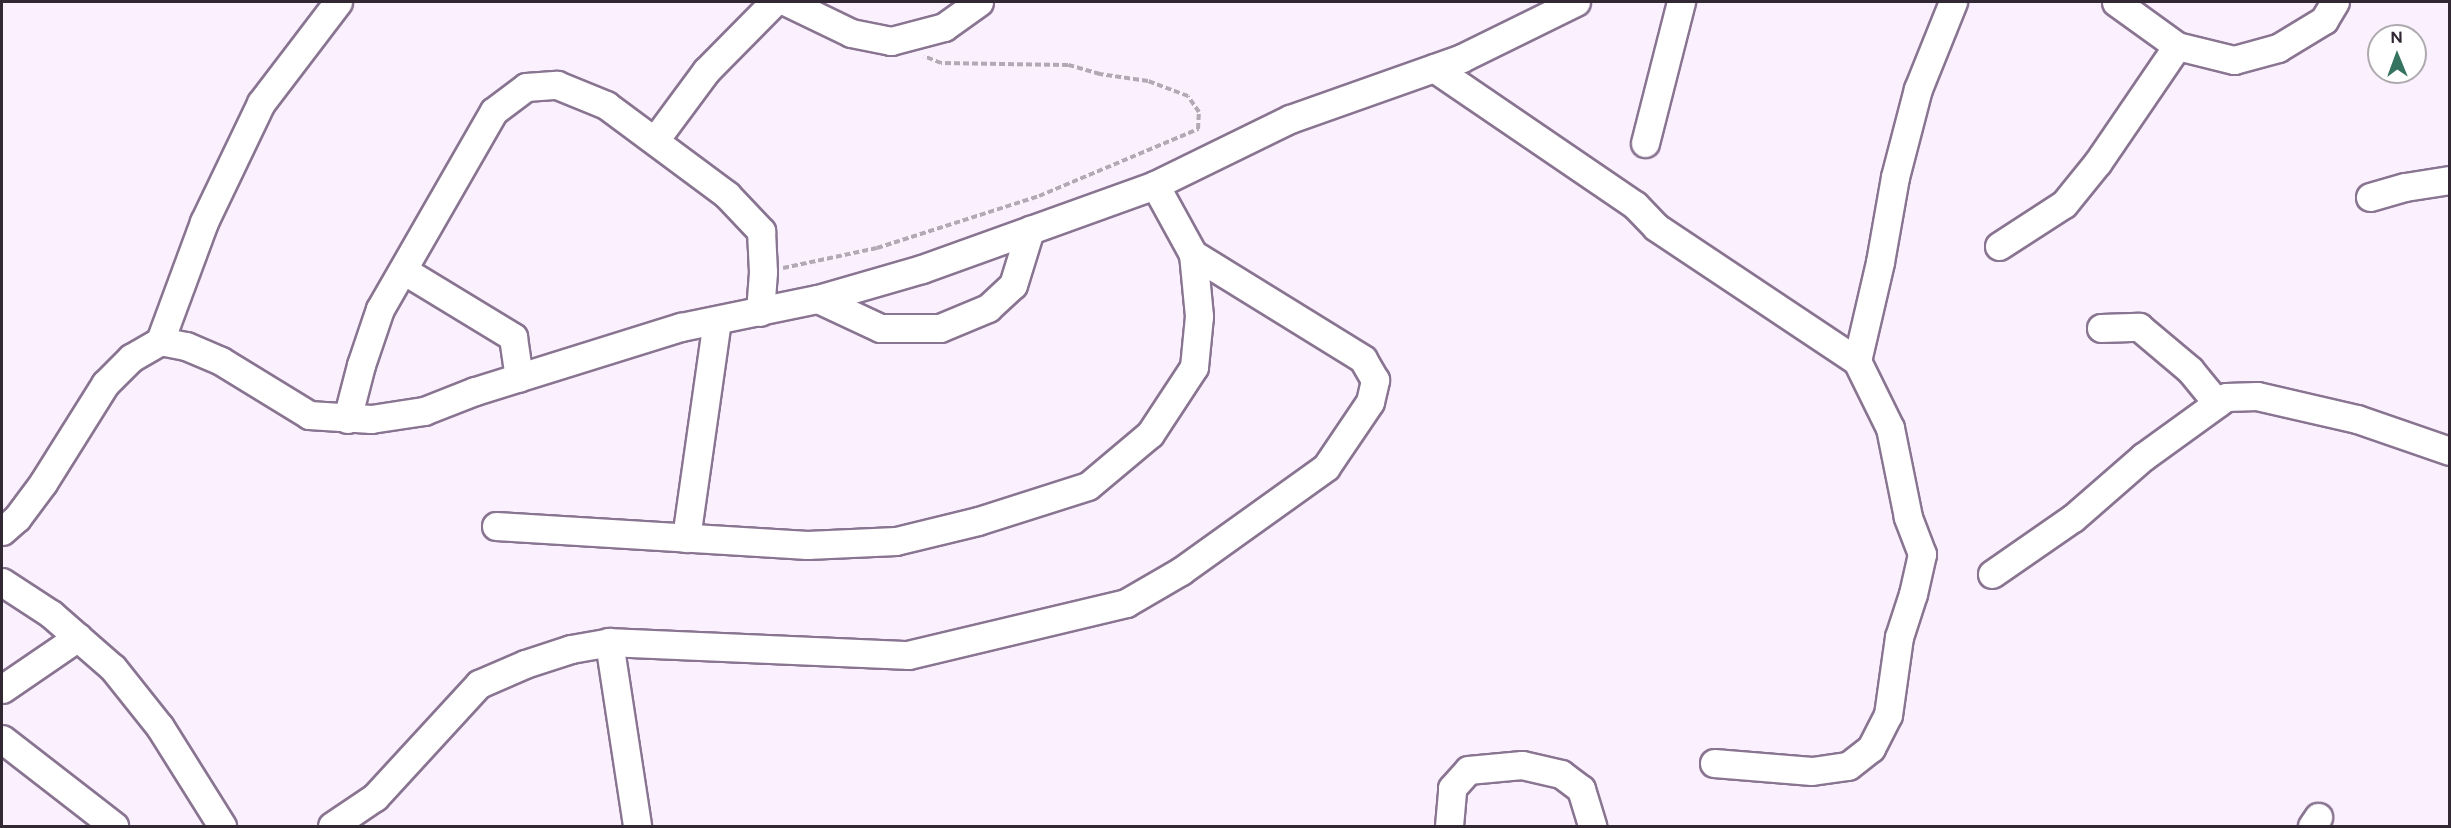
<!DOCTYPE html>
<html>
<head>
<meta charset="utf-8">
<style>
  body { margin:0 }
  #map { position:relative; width:2451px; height:828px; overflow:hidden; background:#fbf1fe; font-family:Figtree,sans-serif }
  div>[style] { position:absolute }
  .path>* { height:4px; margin-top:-2px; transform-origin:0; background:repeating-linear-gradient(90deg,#b2a9b5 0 6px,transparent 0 9px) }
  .roads { filter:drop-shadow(2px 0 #897491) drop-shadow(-2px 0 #897491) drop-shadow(0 2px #897491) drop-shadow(0 -2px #897491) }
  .minor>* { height:27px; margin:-13.5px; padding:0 13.5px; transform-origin:13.5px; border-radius:13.5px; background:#fff }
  span { translate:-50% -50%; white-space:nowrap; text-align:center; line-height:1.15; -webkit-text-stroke:6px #fff; paint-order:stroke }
  .frame { position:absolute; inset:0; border:3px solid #312834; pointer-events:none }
  .north { position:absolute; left:2367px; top:24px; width:60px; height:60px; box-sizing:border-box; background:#fff; border:2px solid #ada9ae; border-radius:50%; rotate:359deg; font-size:16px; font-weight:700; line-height:24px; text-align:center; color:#312834 }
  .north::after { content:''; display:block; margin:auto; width:21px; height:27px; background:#367461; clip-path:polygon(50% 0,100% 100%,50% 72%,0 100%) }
</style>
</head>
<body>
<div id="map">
  <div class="path">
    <i style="left:783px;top:268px;width:96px;rotate:-12deg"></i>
    <i style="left:877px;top:248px;width:170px;rotate:-17.8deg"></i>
    <i style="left:1039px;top:196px;width:173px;rotate:-22.8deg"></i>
    <i style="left:1198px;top:129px;width:17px;rotate:-87deg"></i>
    <i style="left:1199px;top:112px;width:19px;rotate:-125deg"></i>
    <i style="left:1188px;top:96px;width:43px;rotate:-159.4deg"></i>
    <i style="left:1148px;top:81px;width:49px;rotate:-171.7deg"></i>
    <i style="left:1100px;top:74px;width:33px;rotate:-164deg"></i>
    <i style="left:1068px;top:65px;width:127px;rotate:-179.1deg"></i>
    <i style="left:941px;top:63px;width:18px;rotate:-158deg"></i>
  </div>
  <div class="roads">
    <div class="minor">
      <i style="left:787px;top:2px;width:71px;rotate:25.8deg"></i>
      <i style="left:851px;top:33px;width:41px;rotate:11.3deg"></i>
      <i style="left:891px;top:41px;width:55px;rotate:-14.8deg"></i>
      <i style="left:944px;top:27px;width:43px;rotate:-35.5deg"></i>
      <i style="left:2116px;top:2px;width:75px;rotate:35.8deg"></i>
      <i style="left:2177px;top:46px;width:59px;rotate:13.8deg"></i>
      <i style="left:2234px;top:60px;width:46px;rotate:-15.3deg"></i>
      <i style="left:2278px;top:48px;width:54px;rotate:-31.3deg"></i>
      <i style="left:2324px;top:20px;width:21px;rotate:-59deg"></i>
      <i style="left:1434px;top:68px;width:243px;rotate:34.3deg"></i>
      <i style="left:1635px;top:205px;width:30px;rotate:46deg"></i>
      <i style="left:1656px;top:227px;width:242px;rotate:33.7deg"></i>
      <i style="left:655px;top:140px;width:86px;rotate:-53.5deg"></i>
      <i style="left:706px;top:71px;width:97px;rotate:-45.4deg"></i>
      <i style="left:1645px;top:143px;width:146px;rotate:-75.7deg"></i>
      <i style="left:2370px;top:197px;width:36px;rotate:-16deg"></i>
      <i style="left:2405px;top:187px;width:46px;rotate:-8.8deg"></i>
      <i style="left:1999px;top:246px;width:77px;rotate:-32.9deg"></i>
      <i style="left:2064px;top:204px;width:54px;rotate:-51deg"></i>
      <i style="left:2098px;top:162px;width:140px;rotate:-55.7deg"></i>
      <i style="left:403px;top:270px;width:129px;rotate:31.3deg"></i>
      <i style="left:513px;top:337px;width:41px;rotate:81.7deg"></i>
      <i style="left:818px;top:299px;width:68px;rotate:25.1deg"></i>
      <i style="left:880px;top:328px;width:60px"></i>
      <i style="left:940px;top:328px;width:52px;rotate:-22.6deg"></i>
      <i style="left:988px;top:308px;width:34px;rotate:-43deg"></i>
      <i style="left:1013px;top:285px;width:58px;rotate:-72.8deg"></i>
      <i style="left:2101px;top:328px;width:38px;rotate:-2deg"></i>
      <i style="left:2139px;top:327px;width:67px;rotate:40.1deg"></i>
      <i style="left:2190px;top:370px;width:43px;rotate:50.7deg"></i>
      <i style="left:160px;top:341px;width:127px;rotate:-69.7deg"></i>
      <i style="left:204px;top:222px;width:132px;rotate:-64.4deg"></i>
      <i style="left:261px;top:103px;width:127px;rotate:-52.7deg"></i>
      <i style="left:347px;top:419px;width:56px;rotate:-75.5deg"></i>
      <i style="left:361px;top:365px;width:59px;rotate:-71.3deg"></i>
      <i style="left:380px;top:309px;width:228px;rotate:-60.1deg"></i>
      <i style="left:494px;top:111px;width:40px;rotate:-37deg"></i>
      <i style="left:526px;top:87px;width:31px;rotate:-4deg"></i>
      <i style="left:557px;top:85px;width:53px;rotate:22.2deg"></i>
      <i style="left:606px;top:105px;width:151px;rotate:36.6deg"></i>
      <i style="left:727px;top:195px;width:50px;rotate:46.6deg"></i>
      <i style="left:761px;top:231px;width:41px;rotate:87.2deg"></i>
      <i style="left:763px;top:272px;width:40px;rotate:94.3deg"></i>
      <i style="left:496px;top:526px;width:312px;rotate:3.5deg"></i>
      <i style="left:807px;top:545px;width:89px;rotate:-2.6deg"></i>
      <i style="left:896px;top:541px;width:84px;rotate:-13.7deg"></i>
      <i style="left:978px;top:521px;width:115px;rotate:-17.7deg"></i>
      <i style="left:1088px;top:486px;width:81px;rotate:-40deg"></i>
      <i style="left:1150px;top:434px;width:80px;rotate:-56.7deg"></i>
      <i style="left:1194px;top:367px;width:51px;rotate:-84.4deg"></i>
      <i style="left:1199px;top:316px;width:62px;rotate:-95.5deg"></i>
      <i style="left:1193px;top:254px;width:79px;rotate:-118.8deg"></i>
      <i style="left:2px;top:531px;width:20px;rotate:-41deg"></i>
      <i style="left:17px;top:518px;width:44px;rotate:-53.4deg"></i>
      <i style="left:43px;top:483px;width:117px;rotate:-57.9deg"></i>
      <i style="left:105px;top:384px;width:37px;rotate:-45deg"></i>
      <i style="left:131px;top:358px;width:34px;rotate:-30deg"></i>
      <i style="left:160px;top:341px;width:26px;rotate:11deg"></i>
      <i style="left:186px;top:346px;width:38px;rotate:23deg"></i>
      <i style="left:221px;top:361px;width:103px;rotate:31.5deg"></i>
      <i style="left:309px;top:415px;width:62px;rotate:3.7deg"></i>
      <i style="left:371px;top:419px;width:54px;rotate:-8.6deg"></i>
      <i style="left:424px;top:411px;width:55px;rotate:-21.4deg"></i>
      <i style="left:475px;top:391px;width:216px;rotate:-17.3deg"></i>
      <i style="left:681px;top:327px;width:140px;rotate:-11.6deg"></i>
      <i style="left:818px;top:299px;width:108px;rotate:-16.1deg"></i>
      <i style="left:922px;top:269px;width:248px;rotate:-19.8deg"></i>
      <i style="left:1155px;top:185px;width:150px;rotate:-26.1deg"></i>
      <i style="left:1290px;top:119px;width:182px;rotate:-19.5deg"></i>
      <i style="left:1462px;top:58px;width:127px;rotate:-26.2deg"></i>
      <i style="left:686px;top:538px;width:219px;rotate:-81.9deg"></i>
      <i style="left:1992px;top:574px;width:98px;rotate:-34.7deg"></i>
      <i style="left:2073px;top:518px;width:93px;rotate:-41.1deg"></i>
      <i style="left:2143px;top:457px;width:102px;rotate:-35.9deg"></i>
      <i style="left:2226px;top:397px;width:31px;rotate:-2deg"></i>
      <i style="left:2257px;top:396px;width:103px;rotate:13deg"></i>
      <i style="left:2357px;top:419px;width:98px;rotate:19deg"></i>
      <i style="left:2px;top:582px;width:59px;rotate:33.1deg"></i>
      <i style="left:51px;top:614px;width:82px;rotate:41.1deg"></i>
      <i style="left:113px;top:668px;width:75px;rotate:51.5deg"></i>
      <i style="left:160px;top:727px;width:117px;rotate:57.9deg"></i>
      <i style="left:609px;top:642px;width:186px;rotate:81.3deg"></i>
      <i style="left:2px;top:689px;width:92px;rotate:-34.4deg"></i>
      <i style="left:2px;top:739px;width:142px;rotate:37.8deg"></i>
      <i style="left:1714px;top:763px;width:98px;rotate:4.7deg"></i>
      <i style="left:1812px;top:771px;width:36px;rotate:-8deg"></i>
      <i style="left:1848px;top:766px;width:29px;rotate:-38deg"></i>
      <i style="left:1871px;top:748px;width:37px;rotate:-63deg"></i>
      <i style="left:1888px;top:715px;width:79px;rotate:-82deg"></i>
      <i style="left:1899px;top:637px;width:45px;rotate:-72deg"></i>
      <i style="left:1913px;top:594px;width:41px;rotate:-77.3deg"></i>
      <i style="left:1922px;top:554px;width:40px;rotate:-111deg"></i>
      <i style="left:1908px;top:517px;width:91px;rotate:-101.4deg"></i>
      <i style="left:1890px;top:428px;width:75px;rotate:-116.2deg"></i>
      <i style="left:1857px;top:361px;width:102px;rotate:-76.9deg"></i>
      <i style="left:1880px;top:262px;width:86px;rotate:-80deg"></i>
      <i style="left:1895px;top:177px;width:91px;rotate:-75.4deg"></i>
      <i style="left:1918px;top:89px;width:94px;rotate:-68.1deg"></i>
      <i style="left:332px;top:826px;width:52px;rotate:-34deg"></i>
      <i style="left:375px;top:797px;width:154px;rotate:-47.4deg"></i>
      <i style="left:479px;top:684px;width:50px;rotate:-23.5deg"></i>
      <i style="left:525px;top:664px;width:48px;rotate:-18.1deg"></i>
      <i style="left:571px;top:649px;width:39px;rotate:-10deg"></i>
      <i style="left:609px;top:642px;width:299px;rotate:2.5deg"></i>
      <i style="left:908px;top:655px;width:224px;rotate:-13.4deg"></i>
      <i style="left:1126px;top:603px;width:64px;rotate:-30.2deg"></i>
      <i style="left:1181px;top:571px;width:178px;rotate:-35.6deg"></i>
      <i style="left:1326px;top:467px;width:78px;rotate:-55.9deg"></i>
      <i style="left:1370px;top:402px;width:23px;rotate:-77deg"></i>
      <i style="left:1375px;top:380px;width:24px;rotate:-120deg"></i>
      <i style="left:1363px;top:359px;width:200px;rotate:-148.3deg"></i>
      <i style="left:1449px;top:826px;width:38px;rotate:-85deg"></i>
      <i style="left:1452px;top:788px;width:24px;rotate:-48deg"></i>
      <i style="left:1468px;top:770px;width:54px;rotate:-5.3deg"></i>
      <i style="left:1522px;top:765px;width:40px;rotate:13deg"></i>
      <i style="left:1561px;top:774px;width:25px;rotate:37deg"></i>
      <i style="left:1581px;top:789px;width:39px;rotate:73deg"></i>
      <i style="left:2312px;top:826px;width:11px;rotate:-56deg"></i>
    </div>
  </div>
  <div class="frame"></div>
  <div class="north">N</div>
</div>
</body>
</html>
